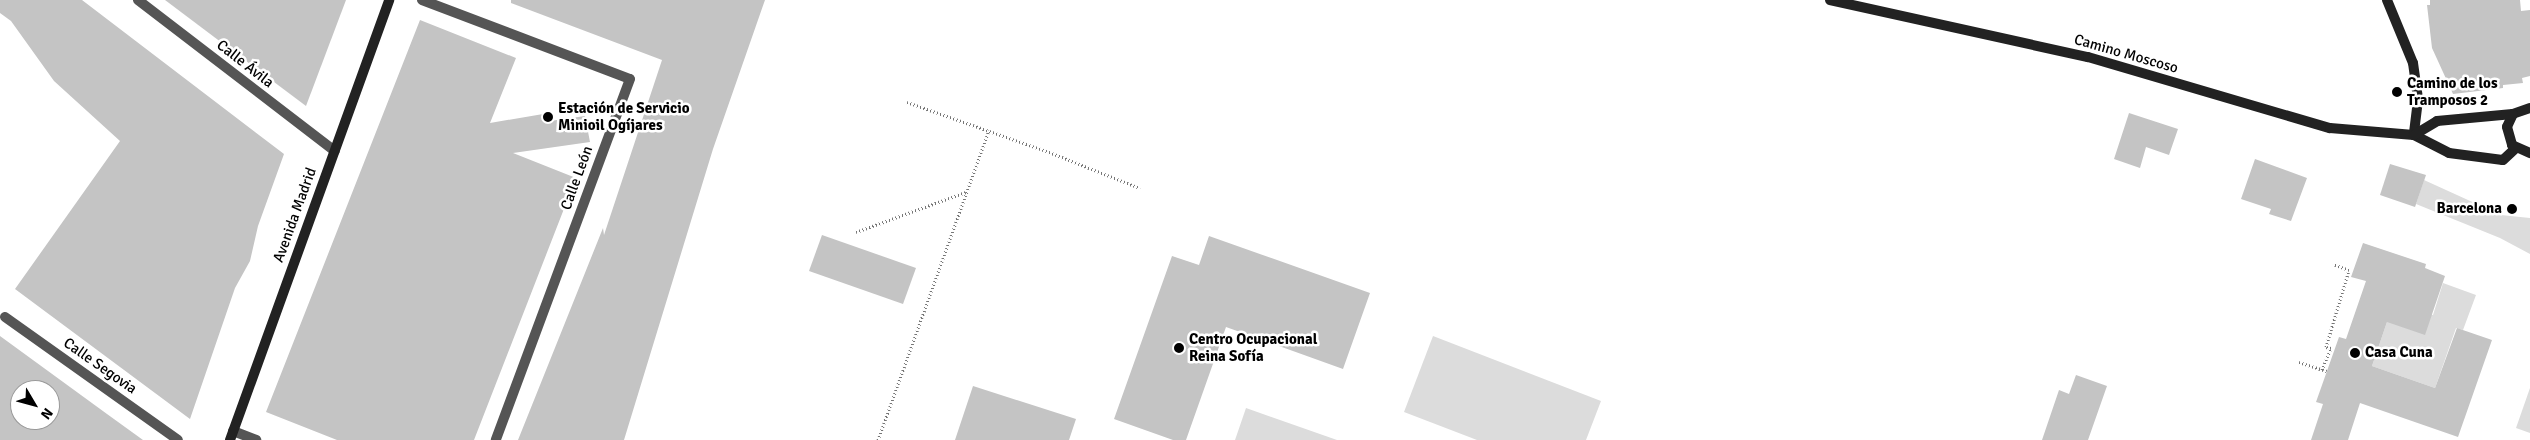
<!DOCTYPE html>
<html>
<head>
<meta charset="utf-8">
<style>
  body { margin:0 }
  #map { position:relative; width:2530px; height:440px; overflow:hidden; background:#fff; font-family:Signika,sans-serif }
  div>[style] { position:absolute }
  .green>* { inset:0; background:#dcdcdc }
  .building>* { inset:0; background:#c4c4c4 }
  .path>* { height:3px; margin-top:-1.5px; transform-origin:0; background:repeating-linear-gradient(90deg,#777 0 1px,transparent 0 3.5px) }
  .street>* { height:10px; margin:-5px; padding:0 5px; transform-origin:5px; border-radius:5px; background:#555 }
  .secondary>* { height:10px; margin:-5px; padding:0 5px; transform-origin:5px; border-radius:5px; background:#222 }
  .dots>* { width:14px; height:14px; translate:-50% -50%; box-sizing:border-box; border:2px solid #fff; border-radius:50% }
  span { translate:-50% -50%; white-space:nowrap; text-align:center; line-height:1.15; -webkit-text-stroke:5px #fff; paint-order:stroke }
  .street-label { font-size:15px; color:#000 }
  .poi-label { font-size:15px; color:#000; font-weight:700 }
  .left { translate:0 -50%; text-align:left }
  .right { translate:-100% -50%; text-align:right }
  .north { position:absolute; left:10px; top:380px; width:50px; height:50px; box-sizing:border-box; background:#fff; border:1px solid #999; border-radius:50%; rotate:127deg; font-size:14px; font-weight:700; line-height:20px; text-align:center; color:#000 }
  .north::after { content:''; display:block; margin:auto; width:18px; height:22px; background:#000; clip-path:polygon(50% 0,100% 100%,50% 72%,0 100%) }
</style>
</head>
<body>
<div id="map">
  <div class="green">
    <i style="clip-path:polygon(2424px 180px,2501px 215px,2530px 218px,2530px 254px,2500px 238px,2416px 204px)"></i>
    <i style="clip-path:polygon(2443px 283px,2476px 295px,2463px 330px,2456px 328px,2435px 388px,2372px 366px,2387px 322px,2426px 313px,2433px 315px)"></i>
    <i style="clip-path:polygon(1433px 336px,1601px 401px,1586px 440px,1477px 440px,1404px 412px)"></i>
    <i style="clip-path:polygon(2530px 388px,2530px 433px,2516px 428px)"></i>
    <i style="clip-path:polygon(1246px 408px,1337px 440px,1235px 440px)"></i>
  </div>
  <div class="building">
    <i style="clip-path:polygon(0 0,82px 0,284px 154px,258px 226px,250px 261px,235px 288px,190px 419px,15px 289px,120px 141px,54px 81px,11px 21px,0 13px)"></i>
    <i style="clip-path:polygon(165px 0,346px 0,306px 106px)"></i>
    <i style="clip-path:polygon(511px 0,765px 0,713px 149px,624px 440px,518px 440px,603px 228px,604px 235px,662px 60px,511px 3px)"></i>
    <i style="clip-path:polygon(2430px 0,2520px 0,2521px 11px,2530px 10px,2530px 76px,2522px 78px,2523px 83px,2503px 85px,2503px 88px,2453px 94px,2432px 48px,2427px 5px,2430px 5px)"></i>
    <i style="clip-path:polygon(420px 20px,516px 58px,490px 123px,549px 113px,550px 121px,585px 116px,590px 142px,513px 153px,576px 178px,474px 440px,337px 440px,266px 412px)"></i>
    <i style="clip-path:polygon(2129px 113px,2178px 129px,2169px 155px,2146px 147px,2140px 168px,2114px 159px)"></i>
    <i style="clip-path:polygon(2255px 159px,2307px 178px,2291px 221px,2269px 214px,2271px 209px,2241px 199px)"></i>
    <i style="clip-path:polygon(2390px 164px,2426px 175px,2415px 207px,2380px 195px)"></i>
    <i style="clip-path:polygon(822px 235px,916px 268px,903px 304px,809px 271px)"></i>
    <i style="clip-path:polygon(1209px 236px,1370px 293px,1343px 369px,1226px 327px,1186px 440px,1173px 440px,1114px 419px,1172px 256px,1199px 265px)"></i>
    <i style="clip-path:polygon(2363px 243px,2426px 264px,2425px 268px,2445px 276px,2425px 335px,2387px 322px,2372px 366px,2435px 388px,2457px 328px,2492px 340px,2458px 437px,2360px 403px,2348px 440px,2311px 440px,2323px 404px,2316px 402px,2327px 371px,2339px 337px,2346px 339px,2366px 281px,2351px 277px)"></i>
    <i style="clip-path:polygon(evenodd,0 336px,107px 414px,143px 440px,0 440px,0 336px,20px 390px,50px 390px,50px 420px,20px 420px,20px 390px)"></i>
    <i style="clip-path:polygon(2076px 375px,2107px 386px,2088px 440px,2042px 440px,2059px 390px,2069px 394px)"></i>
    <i style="clip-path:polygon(973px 386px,1076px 419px,1069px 440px,955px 440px)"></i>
  </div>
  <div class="path">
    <i style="left:907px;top:102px;width:151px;rotate:19.4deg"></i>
    <i style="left:1049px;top:152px;width:98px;rotate:21.6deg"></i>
    <i style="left:856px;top:232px;width:117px;rotate:-20deg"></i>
    <i style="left:2299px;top:362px;width:29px;rotate:18deg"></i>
    <i style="left:2322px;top:370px;width:24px;rotate:-68deg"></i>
    <i style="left:2331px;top:348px;width:5px;rotate:-169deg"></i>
    <i style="left:2326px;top:347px;width:80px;rotate:-73.4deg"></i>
    <i style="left:2349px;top:270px;width:17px;rotate:-159deg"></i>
    <i style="left:878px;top:440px;width:329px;rotate:-70.3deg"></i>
  </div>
  <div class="street">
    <i style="left:138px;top:0;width:248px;rotate:37.5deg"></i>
    <i style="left:422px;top:0;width:222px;rotate:20.8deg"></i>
    <i style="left:630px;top:79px;width:385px;rotate:110.4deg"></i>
    <i style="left:5px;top:317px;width:212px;rotate:35.4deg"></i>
    <i style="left:233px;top:431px;width:25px;rotate:21deg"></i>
  </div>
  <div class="secondary">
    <i style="left:1830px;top:0;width:264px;rotate:12.5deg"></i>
    <i style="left:2088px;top:57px;width:252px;rotate:16.4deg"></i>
    <i style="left:2330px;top:128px;width:84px;rotate:4.8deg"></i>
    <i style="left:2414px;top:135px;width:39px;rotate:27deg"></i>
    <i style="left:2449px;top:153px;width:54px;rotate:7.4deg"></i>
    <i style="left:2503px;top:160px;width:18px;rotate:-43deg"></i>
    <i style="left:2387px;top:0;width:68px;rotate:67.6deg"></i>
    <i style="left:2413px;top:63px;width:37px;rotate:82deg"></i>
    <i style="left:2418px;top:100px;width:35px;rotate:97deg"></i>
    <i style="left:2530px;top:108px;width:18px;rotate:161deg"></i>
    <i style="left:2513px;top:114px;width:14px;rotate:115deg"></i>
    <i style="left:2507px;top:127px;width:19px;rotate:74deg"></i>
    <i style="left:2512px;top:145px;width:20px;rotate:24deg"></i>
    <i style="left:2414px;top:135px;width:27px;rotate:-31deg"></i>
    <i style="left:2437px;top:121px;width:76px;rotate:-5.3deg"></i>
    <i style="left:230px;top:440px;width:468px;rotate:-70.1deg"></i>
  </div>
  <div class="dots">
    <i style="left:2397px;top:92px;background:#000"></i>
    <i style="left:548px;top:117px;background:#000"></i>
    <i style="left:2512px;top:209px;background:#000"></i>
    <i style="left:1179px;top:348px;background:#000"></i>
    <i style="left:2355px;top:353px;background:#000"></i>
  </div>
  <div class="street-label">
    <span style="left:2126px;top:54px;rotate:16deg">Camino Moscoso</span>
    <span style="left:245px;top:64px;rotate:38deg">Calle Ávila</span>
    <span style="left:577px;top:178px;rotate:-70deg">Calle León</span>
    <span style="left:295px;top:215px;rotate:-70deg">Avenida Madrid</span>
    <span style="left:100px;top:366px;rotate:35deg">Calle Segovia</span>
  </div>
  <div class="poi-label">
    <span class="left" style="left:2407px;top:92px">Camino de los<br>Tramposos 2</span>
    <span class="left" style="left:558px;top:117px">Estación de Servicio<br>Minioil Ogíjares</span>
    <span class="right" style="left:2502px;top:209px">Barcelona</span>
    <span class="left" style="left:1189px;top:348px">Centro Ocupacional<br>Reina Sofía</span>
    <span class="left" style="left:2365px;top:353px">Casa Cuna</span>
  </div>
  <div class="north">N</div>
</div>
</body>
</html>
